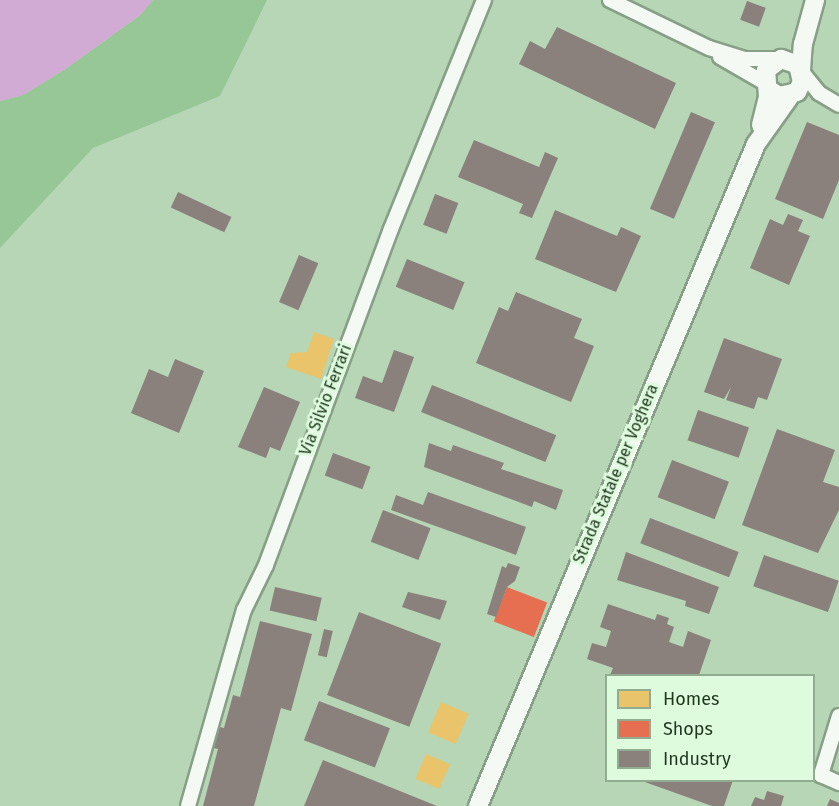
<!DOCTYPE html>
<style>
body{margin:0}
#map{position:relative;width:839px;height:806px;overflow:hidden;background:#b6d6b5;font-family:"Fira Sans",sans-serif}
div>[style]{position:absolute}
.green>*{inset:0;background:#98c797}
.water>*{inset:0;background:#d2abd5}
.homes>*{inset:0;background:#e9c46a;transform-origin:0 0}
.shops>*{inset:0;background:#e76f51;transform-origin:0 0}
.industry>*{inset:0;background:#8a817c;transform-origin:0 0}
.roads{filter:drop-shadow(2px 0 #879f86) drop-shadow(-2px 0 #879f86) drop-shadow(0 2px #879f86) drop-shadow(0 -2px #879f86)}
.street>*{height:14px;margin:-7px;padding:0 7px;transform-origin:7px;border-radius:7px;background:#f4f9f4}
.secondary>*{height:18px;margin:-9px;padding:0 9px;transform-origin:9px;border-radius:9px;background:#f4f9f4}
span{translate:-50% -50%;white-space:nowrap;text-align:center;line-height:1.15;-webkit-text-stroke:6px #defbdd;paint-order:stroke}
.street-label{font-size:16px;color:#1f361f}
.legend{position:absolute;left:605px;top:674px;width:210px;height:108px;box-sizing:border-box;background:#defbdd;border:2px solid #92ac91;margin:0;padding:8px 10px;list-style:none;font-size:18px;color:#1f361f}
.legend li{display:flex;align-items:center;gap:12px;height:30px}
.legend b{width:30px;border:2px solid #92ac91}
</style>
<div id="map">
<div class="green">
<div style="clip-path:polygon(153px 0,267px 0,220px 96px,93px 148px,0 248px,0 101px,23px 95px,64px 70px,139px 16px)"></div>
</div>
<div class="water">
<div style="clip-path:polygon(0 0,153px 0,139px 16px,64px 70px,23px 95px,0 101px)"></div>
</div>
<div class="homes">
<div style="clip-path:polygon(314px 332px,334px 339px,321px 379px,286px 367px,291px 353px,307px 352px)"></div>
<div style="left:441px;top:702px;width:30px;height:33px;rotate:23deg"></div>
<div style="left:426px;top:754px;width:26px;height:27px;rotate:23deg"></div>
</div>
<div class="shops">
<div style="left:507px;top:587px;width:43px;height:37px;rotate:21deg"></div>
</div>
<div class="industry">
<div style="left:747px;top:1px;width:20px;height:20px;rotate:20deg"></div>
<div style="clip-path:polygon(557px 27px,676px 83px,655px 129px,519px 64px,530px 41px,545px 49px)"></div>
<div style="left:691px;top:112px;width:26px;height:105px;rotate:23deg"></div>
<div style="clip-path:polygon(807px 122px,839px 135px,839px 180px,823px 219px,775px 199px)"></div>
<div style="clip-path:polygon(474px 140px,539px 167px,545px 152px,558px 158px,532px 218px,519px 213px,523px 204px,458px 177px)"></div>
<div style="left:178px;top:192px;width:59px;height:17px;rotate:25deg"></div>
<div style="left:435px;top:194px;width:25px;height:33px;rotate:21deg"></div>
<div style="clip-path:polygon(555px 210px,617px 236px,621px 227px,641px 236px,616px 292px,535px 259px)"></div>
<div style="clip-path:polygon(788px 214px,803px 220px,798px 231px,810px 236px,789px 285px,750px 268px,770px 219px,783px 225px)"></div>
<div style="left:299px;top:255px;width:21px;height:51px;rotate:23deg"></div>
<div style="left:407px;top:259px;width:62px;height:30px;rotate:22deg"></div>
<div style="clip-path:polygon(516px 292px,582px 319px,574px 338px,594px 346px,571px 402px,476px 363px,499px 307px,508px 311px)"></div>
<div style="clip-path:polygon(724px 338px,782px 359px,767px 400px,758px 397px,754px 409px,726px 400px,731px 387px,724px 399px,704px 392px)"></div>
<div style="clip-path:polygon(394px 350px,414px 357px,394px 412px,355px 398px,363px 376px,382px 383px)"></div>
<div style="clip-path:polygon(175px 359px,204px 371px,179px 433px,131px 413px,149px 369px,168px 377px)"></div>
<div style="left:432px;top:385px;width:134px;height:29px;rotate:22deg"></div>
<div style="clip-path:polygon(264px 387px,300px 402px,280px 451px,270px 447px,266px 458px,238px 447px)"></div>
<div style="left:698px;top:410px;width:54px;height:32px;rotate:19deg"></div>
<div style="clip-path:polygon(777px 429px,835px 450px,823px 482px,839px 487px,839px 510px,818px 553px,742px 525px)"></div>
<div style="clip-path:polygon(429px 443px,451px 451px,453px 445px,504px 463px,501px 469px,563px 490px,556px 510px,534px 501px,532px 507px,424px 467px)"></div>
<div style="left:333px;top:453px;width:40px;height:24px;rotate:20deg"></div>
<div style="left:672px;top:460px;width:61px;height:40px;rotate:21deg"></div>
<div style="clip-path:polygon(428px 492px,526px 527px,516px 555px,391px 510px,396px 495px,423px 505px)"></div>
<div style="left:383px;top:510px;width:51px;height:34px;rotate:21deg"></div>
<div style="left:650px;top:518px;width:95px;height:27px;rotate:21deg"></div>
<div style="clip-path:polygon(626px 552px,719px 587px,709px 614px,685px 606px,686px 601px,617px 580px)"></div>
<div style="left:764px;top:555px;width:79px;height:33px;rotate:19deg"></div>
<div style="clip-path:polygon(508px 563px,520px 567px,515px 581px,507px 587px,496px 617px,487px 614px,502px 566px,506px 568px)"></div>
<div style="left:275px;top:587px;width:48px;height:24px;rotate:13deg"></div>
<div style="clip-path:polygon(408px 592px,447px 601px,440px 620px,402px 607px)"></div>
<div style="clip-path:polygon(608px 604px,655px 620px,657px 614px,669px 618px,667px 624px,674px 627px,669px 642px,683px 647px,688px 631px,711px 640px,699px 675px,610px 675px,613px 668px,587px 659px,592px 643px,606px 647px,611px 631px,600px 627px)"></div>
<div style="left:359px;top:612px;width:88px;height:89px;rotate:21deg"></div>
<div style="clip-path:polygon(260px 621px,312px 634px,291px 711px,281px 708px,254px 806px,203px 806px,218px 749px,210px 747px,216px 726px,224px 728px,233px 695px,240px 697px)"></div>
<div style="left:324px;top:629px;width:9px;height:27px;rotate:13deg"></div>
<div style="left:319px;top:701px;width:76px;height:42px;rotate:21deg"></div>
<div style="clip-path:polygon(323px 760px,437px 806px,304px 806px)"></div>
<div style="clip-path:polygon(733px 780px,724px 806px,712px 806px,642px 781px)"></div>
<div style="clip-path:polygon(767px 791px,784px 796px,781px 806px,751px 806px,755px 797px,764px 800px)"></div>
<div style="clip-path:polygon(830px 799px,839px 803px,839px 806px,827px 806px)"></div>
</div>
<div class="roads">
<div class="street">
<div style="left:610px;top:0;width:110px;rotate:25.9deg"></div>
<div style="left:709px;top:48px;width:38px;rotate:17deg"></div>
<div style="left:745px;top:59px;width:33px"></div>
<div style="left:720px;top:57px;width:52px;rotate:30deg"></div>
<div style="left:802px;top:72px;width:27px;rotate:51deg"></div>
<div style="left:819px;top:93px;width:23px;rotate:31deg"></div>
<div style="left:839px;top:716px;width:62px;rotate:107deg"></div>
<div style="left:821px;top:775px;width:20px;rotate:24deg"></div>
<div style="left:188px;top:806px;width:204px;rotate:-74.1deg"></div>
<div style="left:244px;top:610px;width:50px;rotate:-63.9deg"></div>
<div style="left:266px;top:565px;width:358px;rotate:-69.6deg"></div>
<div style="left:391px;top:229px;width:247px;rotate:-67.9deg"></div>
</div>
<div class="secondary">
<div style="left:801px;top:70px;width:26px;rotate:-86deg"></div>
<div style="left:803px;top:44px;width:46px;rotate:-74.7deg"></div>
<div style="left:761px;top:125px;width:29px;rotate:-76deg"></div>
<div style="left:768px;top:97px;width:27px;rotate:-94deg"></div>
<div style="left:766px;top:70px;width:19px;rotate:-36deg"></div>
<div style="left:781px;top:59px;width:18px;rotate:19deg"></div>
<div style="left:798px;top:65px;width:17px;rotate:77deg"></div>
<div style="left:802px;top:82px;width:11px;rotate:117deg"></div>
<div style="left:797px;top:92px;width:18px;rotate:167deg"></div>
<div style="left:779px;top:96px;width:13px;rotate:-148deg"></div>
<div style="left:478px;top:806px;width:718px;rotate:-67.22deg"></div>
<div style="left:756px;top:144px;width:59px;rotate:-54.7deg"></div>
</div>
</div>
<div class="street-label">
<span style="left:326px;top:400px;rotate:-69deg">Via Silvio Ferrari</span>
<span style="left:616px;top:474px;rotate:-67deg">Strada Statale per Voghera</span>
</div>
<ul class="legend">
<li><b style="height:16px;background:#e9c46a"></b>Homes</li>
<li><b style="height:16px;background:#e76f51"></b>Shops</li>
<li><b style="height:16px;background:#8a817c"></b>Industry</li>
</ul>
</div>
